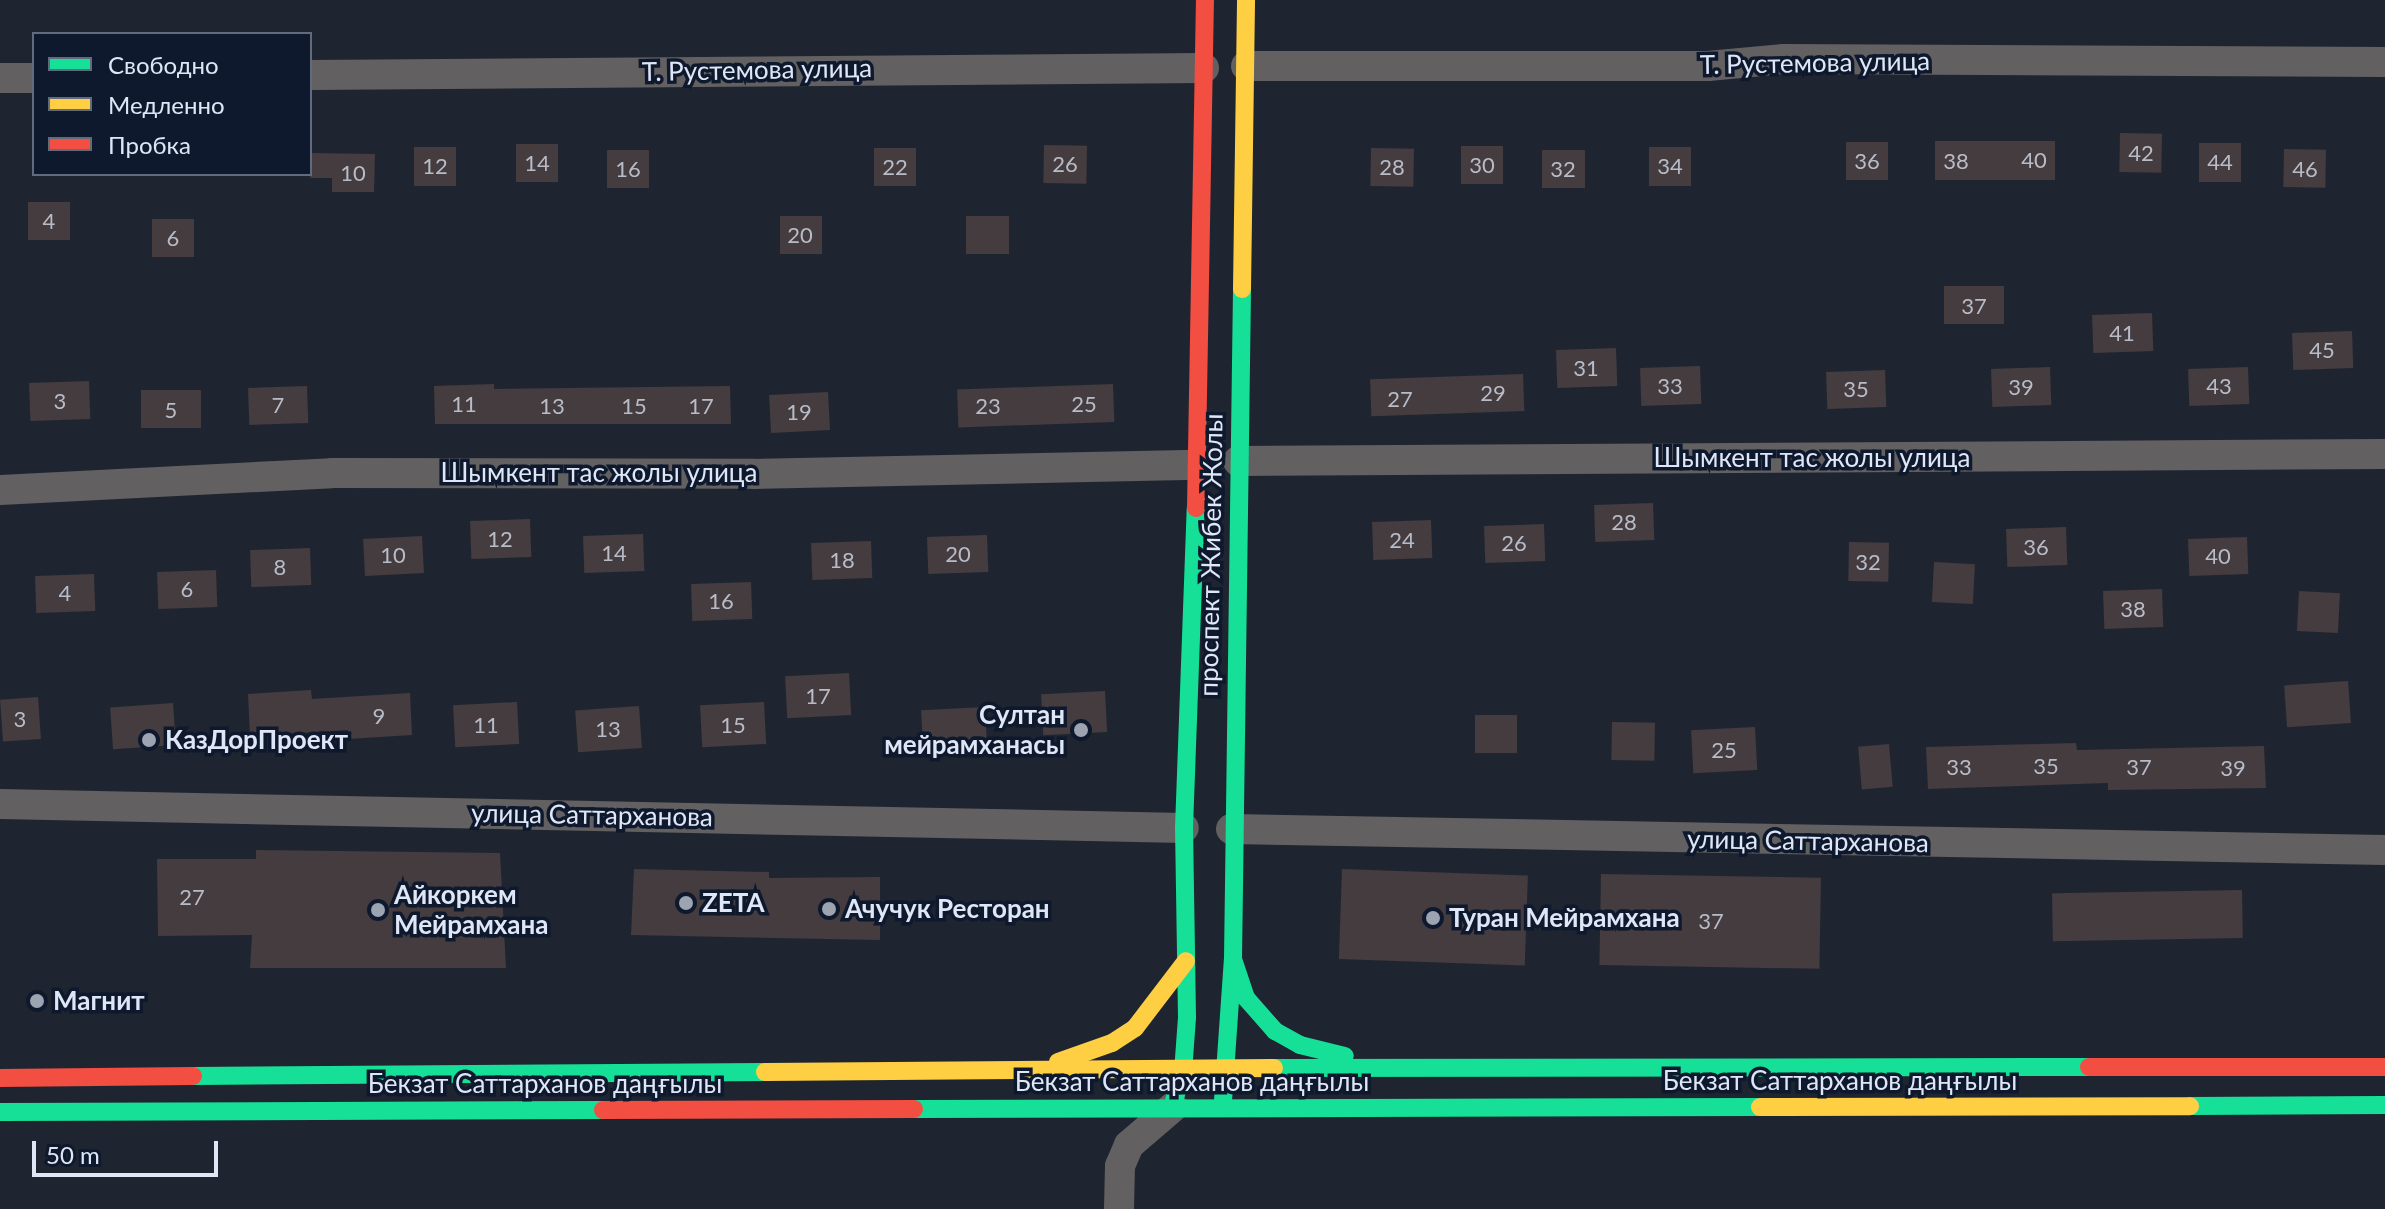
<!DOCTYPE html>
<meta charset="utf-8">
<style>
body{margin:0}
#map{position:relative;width:2385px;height:1209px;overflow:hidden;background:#1f2530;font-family:Lato,sans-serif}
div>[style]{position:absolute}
.building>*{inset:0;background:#443c3f;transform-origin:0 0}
.street>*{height:30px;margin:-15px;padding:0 15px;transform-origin:15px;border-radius:15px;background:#636061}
.fast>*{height:18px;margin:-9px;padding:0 9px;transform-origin:9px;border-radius:9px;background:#16e098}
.slow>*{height:18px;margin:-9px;padding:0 9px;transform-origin:9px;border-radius:9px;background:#ffcf43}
.jam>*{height:18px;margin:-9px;padding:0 9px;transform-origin:9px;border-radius:9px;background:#f24e42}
.dots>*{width:22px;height:22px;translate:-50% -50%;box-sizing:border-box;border:4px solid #0e192e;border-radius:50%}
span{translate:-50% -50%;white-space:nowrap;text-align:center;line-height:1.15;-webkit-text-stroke:7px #0e192e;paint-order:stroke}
.number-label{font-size:22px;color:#b8bcc8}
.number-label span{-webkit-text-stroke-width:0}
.street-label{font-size:26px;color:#dfe7f6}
.poi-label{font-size:26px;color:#dfe7f6;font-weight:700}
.right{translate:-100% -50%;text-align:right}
.left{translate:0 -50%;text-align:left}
.legend{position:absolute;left:32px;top:32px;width:280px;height:144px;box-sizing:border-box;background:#0e192e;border:2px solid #626b7e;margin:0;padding:10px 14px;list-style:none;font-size:24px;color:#dfe7f6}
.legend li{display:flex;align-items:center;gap:16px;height:40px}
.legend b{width:40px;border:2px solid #626b7e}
.scale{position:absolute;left:32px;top:1141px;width:186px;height:36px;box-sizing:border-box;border:4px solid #dfe7f6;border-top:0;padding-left:10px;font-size:24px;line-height:28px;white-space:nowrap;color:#dfe7f6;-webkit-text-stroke:6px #0e192e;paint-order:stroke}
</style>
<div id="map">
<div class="building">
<div style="left:2120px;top:133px;width:42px;height:39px;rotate:1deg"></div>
<div style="left:1935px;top:141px;width:120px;height:39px"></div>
<div style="left:1846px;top:142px;width:42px;height:38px"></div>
<div style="left:2199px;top:143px;width:42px;height:39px"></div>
<div style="left:516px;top:144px;width:42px;height:38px"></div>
<div style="left:1044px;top:145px;width:43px;height:38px;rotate:1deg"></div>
<div style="left:1461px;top:146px;width:42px;height:38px"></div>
<div style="left:414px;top:147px;width:42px;height:39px"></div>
<div style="left:1649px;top:147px;width:42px;height:39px"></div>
<div style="left:874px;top:148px;width:42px;height:38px"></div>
<div style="left:1371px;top:148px;width:43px;height:38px;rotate:1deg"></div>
<div style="left:2284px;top:149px;width:42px;height:38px;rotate:1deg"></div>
<div style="left:607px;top:150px;width:42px;height:38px"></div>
<div style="left:1542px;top:150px;width:43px;height:38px"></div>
<div style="clip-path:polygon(310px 153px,375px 154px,374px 192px,332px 192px,332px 178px,310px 178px)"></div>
<div style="left:28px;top:202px;width:42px;height:38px"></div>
<div style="left:780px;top:216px;width:42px;height:38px"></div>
<div style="left:966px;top:216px;width:43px;height:38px"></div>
<div style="left:152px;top:219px;width:42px;height:38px"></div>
<div style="left:2004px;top:286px;width:38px;height:60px;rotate:90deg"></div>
<div style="left:2152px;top:313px;width:38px;height:60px;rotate:88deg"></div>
<div style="left:2352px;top:331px;width:37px;height:60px;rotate:88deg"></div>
<div style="left:1616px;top:348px;width:38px;height:60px;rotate:88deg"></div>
<div style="left:1700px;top:366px;width:38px;height:60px;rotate:88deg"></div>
<div style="left:2050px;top:367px;width:38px;height:59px;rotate:88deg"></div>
<div style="left:2248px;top:367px;width:37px;height:60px;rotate:88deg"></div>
<div style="left:1885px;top:370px;width:37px;height:59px;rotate:88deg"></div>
<div style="left:1523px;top:374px;width:37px;height:153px;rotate:88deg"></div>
<div style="left:89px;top:381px;width:38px;height:60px;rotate:88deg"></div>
<div style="clip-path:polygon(494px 384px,494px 389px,730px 386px,731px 424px,435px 424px,434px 386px)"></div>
<div style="left:1113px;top:384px;width:38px;height:156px;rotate:88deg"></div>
<div style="left:307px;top:386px;width:37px;height:59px;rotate:88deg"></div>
<div style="left:201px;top:390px;width:38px;height:60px;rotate:90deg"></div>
<div style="left:828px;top:392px;width:38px;height:59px;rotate:87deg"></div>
<div style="left:1653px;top:503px;width:37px;height:59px;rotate:88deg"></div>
<div style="left:530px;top:519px;width:38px;height:60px;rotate:88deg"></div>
<div style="left:1431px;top:520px;width:38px;height:59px;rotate:88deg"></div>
<div style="left:1544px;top:524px;width:37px;height:60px;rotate:88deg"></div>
<div style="left:2066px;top:527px;width:38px;height:60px;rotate:88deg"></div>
<div style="left:643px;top:534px;width:37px;height:60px;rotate:88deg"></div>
<div style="left:987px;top:535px;width:37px;height:60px;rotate:88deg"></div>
<div style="left:422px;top:536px;width:37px;height:59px;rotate:87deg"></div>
<div style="left:2247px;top:537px;width:37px;height:59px;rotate:88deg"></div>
<div style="left:871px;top:541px;width:37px;height:60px;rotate:88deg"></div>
<div style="left:1849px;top:542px;width:40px;height:39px;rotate:1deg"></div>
<div style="left:310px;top:548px;width:37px;height:60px;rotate:88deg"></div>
<div style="left:1934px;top:562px;width:41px;height:40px;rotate:3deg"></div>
<div style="left:216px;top:570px;width:37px;height:59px;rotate:88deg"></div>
<div style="left:94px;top:574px;width:37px;height:59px;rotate:88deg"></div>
<div style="left:751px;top:582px;width:37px;height:60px;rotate:88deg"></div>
<div style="left:2162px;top:589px;width:38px;height:59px;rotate:88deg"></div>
<div style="left:2299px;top:591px;width:41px;height:40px;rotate:3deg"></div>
<div style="left:849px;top:673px;width:42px;height:64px;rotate:87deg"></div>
<div style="left:2348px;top:681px;width:42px;height:64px;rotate:86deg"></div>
<div style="clip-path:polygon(311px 690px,312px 699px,410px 693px,412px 735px,348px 739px,348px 730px,250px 736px,248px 694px)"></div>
<div style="left:1105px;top:691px;width:41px;height:64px;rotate:87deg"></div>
<div style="left:38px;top:697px;width:42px;height:38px;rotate:86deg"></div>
<div style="left:517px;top:702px;width:42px;height:64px;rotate:87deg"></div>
<div style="left:764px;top:702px;width:42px;height:64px;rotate:87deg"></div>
<div style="left:173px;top:703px;width:42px;height:63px;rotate:86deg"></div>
<div style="left:639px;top:706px;width:42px;height:64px;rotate:86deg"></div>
<div style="left:985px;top:707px;width:42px;height:64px;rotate:87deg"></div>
<div style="left:1475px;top:715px;width:42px;height:38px"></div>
<div style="left:1612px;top:722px;width:43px;height:38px;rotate:1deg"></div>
<div style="left:1755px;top:727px;width:43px;height:64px;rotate:87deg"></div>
<div style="clip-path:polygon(2076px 743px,2077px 750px,2264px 746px,2266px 788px,2108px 790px,2108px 783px,1928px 789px,1926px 747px)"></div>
<div style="left:1889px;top:744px;width:43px;height:31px;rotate:85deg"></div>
<div style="clip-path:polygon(256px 850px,500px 853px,506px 968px,250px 968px,252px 935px,158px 936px,157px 859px,256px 859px)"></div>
<div style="clip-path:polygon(634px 869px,769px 872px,769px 878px,880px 877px,880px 940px,631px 935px)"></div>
<div style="left:1342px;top:869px;width:186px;height:90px;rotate:2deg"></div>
<div style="left:1601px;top:874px;width:220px;height:91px;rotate:1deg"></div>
<div style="left:2242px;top:890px;width:48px;height:190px;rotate:89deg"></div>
</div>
<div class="street">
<div style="left:1246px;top:66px;width:462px"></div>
<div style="left:1708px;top:66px;width:76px;rotate:-5.3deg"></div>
<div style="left:1784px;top:59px;width:601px;rotate:0.29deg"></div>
<div style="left:310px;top:75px;width:894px;rotate:-0.45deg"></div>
<div style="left:0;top:78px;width:34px"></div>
<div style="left:1238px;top:461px;width:1147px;rotate:-0.35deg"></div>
<div style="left:0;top:490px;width:332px;rotate:-2.9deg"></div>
<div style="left:332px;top:473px;width:422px;rotate:0.1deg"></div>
<div style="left:754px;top:474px;width:444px;rotate:-1.2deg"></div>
<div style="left:0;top:804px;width:1184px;rotate:1.16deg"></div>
<div style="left:1231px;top:829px;width:1154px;rotate:1.04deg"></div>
<div style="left:1119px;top:1209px;width:43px;rotate:-88.7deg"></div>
<div style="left:1120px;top:1166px;width:23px;rotate:-67deg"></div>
<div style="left:1129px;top:1145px;width:58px;rotate:-40.8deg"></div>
</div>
<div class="fast">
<div style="left:1233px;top:959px;width:41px;rotate:71.6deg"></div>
<div style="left:1246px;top:998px;width:44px;rotate:48.7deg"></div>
<div style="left:1275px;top:1031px;width:29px;rotate:29deg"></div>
<div style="left:1300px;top:1045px;width:46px;rotate:13.7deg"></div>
<div style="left:1274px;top:1068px;width:815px;rotate:-0.07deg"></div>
<div style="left:193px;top:1076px;width:572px;rotate:-0.4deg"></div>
<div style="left:1174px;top:1101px;width:30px;rotate:-73deg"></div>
<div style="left:1183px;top:1072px;width:55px;rotate:-85.8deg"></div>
<div style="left:1187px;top:1017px;width:189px;rotate:-90.9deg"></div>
<div style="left:1184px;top:828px;width:320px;rotate:-87.9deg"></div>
<div style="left:1223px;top:1101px;width:142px;rotate:-86deg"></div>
<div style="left:1233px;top:959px;width:670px;rotate:-89.23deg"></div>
<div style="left:2190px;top:1106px;width:195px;rotate:-0.3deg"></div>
<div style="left:914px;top:1109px;width:846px;rotate:-0.14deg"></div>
<div style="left:0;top:1112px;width:603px;rotate:-0.19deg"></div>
</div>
<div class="slow">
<div style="left:1242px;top:289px;width:289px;rotate:-89.2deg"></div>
<div style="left:1058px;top:1062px;width:57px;rotate:-19.4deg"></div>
<div style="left:1112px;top:1043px;width:27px;rotate:-33deg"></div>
<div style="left:1135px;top:1028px;width:84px;rotate:-52.7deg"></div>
<div style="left:765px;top:1072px;width:509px;rotate:-0.45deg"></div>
<div style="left:1760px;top:1107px;width:430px;rotate:-0.1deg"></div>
</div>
<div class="jam">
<div style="left:1196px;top:508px;width:508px;rotate:-88.99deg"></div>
<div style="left:2089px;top:1067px;width:296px"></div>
<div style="left:0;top:1078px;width:193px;rotate:-0.6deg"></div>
<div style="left:603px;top:1110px;width:311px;rotate:-0.2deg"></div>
</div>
<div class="dots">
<div style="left:1081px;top:730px;background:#9ca3b1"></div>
<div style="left:149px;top:740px;background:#9ca3b1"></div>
<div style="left:686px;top:903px;background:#9ca3b1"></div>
<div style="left:829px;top:909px;background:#9ca3b1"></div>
<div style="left:378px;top:910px;background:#9ca3b1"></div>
<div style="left:1433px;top:918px;background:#9ca3b1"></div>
<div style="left:37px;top:1001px;background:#9ca3b1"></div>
</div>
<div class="number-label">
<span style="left:2141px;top:153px">42</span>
<span style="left:2034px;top:160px">40</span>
<span style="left:1867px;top:161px">36</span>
<span style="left:1956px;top:161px">38</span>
<span style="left:2220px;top:162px">44</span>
<span style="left:537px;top:163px">14</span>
<span style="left:1065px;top:164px">26</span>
<span style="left:1482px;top:165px">30</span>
<span style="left:435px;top:166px">12</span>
<span style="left:1670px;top:166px">34</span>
<span style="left:895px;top:167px">22</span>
<span style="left:1392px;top:167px">28</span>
<span style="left:628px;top:169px">16</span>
<span style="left:1563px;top:169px">32</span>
<span style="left:2305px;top:169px">46</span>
<span style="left:353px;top:173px">10</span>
<span style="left:49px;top:221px">4</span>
<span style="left:800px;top:235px">20</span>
<span style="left:173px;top:238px">6</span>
<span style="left:1974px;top:306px">37</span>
<span style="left:2122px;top:333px">41</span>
<span style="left:2322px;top:350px">45</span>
<span style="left:1586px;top:368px">31</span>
<span style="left:1670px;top:386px">33</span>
<span style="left:2219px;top:386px">43</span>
<span style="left:2021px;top:387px">39</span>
<span style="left:1856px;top:389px">35</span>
<span style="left:1493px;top:393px">29</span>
<span style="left:1400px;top:399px">27</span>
<span style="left:60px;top:401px">3</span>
<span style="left:464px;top:404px">11</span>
<span style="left:1084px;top:404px">25</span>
<span style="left:278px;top:405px">7</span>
<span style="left:552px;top:406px">13</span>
<span style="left:634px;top:406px">15</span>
<span style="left:701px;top:406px">17</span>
<span style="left:988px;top:406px">23</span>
<span style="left:171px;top:410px">5</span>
<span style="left:799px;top:412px">19</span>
<span style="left:1624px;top:522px">28</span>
<span style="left:500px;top:539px">12</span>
<span style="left:1402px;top:540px">24</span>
<span style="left:1514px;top:543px">26</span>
<span style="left:2036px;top:547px">36</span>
<span style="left:614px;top:553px">14</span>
<span style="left:958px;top:554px">20</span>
<span style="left:393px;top:555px">10</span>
<span style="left:2218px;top:556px">40</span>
<span style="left:842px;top:560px">18</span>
<span style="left:1868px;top:562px">32</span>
<span style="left:280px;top:567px">8</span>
<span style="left:187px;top:589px">6</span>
<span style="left:65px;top:593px">4</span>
<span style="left:721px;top:601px">16</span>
<span style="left:2133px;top:609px">38</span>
<span style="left:818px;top:696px">17</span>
<span style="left:379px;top:716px">9</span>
<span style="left:20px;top:719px">3</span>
<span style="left:486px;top:725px">11</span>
<span style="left:733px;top:725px">15</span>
<span style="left:608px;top:729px">13</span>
<span style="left:1724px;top:750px">25</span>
<span style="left:2046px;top:766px">35</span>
<span style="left:1959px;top:767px">33</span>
<span style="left:2139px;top:767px">37</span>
<span style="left:2233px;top:768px">39</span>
<span style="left:192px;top:897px">27</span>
<span style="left:1711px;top:921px">37</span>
</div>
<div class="street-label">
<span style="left:1815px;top:63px;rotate:-1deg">Т. Рустемова улица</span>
<span style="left:757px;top:70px;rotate:-1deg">Т. Рустемова улица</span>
<span style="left:1812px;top:458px">Шымкент тас жолы улица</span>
<span style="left:599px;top:473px">Шымкент тас жолы улица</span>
<span style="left:1211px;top:555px;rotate:-89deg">проспект Жибек Жолы</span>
<span style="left:592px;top:815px;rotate:1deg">улица Саттарханова</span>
<span style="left:1808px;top:841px;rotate:1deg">улица Саттарханова</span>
<span style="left:1840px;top:1081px">Бекзат Саттарханов даңғылы</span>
<span style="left:1192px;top:1082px">Бекзат Саттарханов даңғылы</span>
<span style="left:545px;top:1084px">Бекзат Саттарханов даңғылы</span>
</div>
<div class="poi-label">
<span class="right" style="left:1065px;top:730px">Султан<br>мейрамханасы</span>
<span class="left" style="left:165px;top:740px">КазДорПроект</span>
<span class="left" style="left:394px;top:910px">Айкоркем<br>Мейрамхана</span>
<span class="left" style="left:702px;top:903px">ZETA</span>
<span class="left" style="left:845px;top:909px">Ачучук Ресторан</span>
<span class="left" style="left:1449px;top:918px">Туран Мейрамхана</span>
<span class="left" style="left:53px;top:1001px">Магнит</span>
</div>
<ul class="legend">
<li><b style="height:10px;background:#16e098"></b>Свободно</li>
<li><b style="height:10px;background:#ffcf43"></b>Медленно</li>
<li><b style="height:10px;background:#f24e42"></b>Пробка</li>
</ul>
<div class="scale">50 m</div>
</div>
